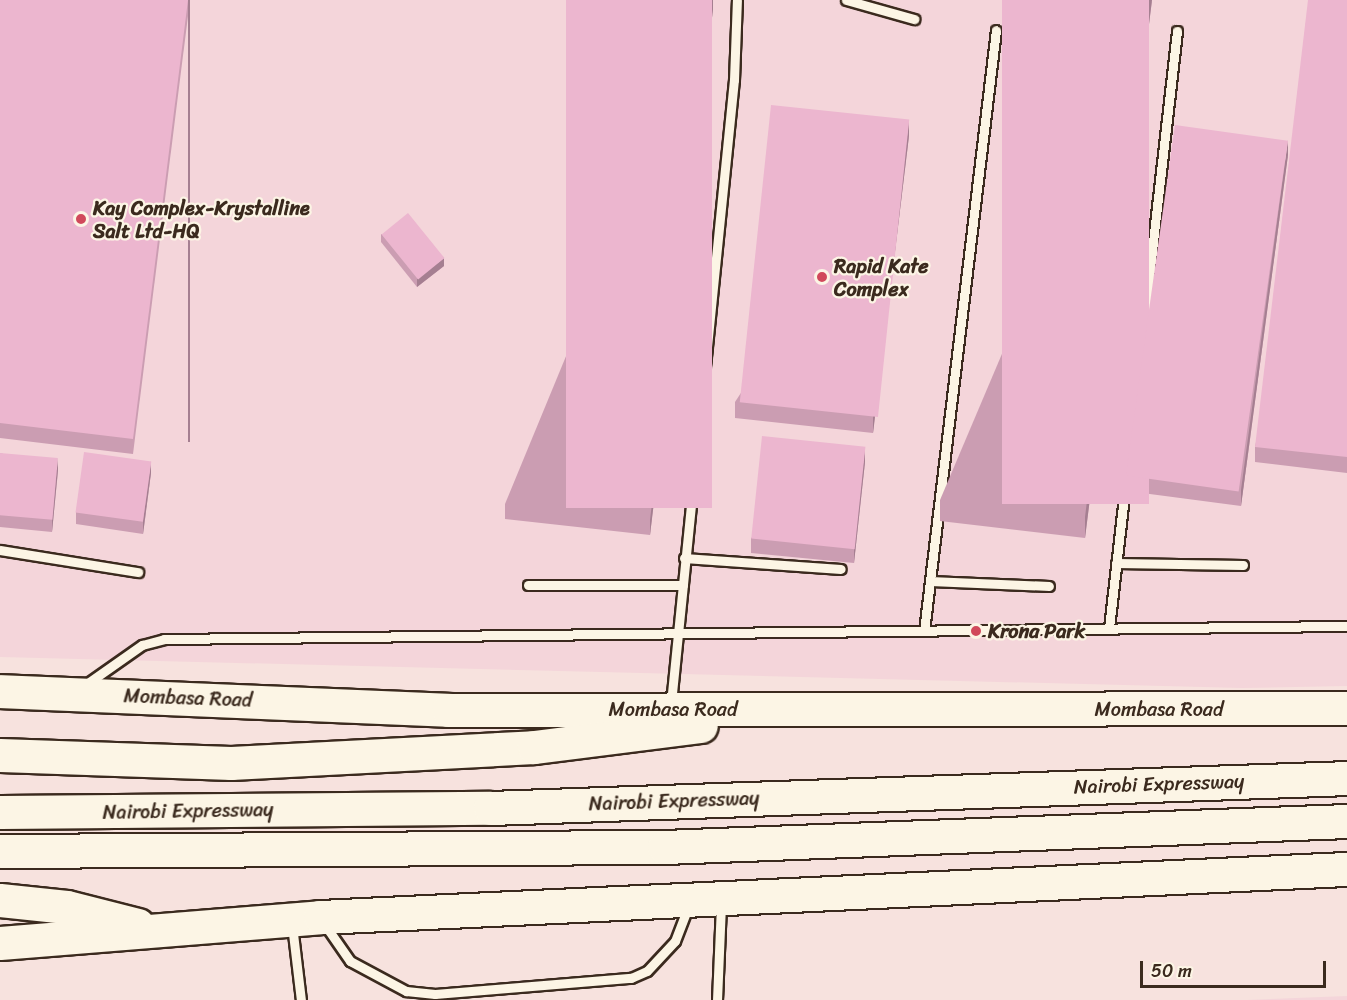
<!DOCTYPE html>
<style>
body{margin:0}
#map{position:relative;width:1347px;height:1000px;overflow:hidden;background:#f7e2de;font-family:Sriracha,sans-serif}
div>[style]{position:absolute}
.built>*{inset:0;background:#f4d5da}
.roads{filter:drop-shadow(2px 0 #3b2a1e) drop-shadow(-2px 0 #3b2a1e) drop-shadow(0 2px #3b2a1e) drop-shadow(0 -2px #3b2a1e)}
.lane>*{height:9px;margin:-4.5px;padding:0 4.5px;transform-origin:4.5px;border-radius:4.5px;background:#fcf5e5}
.highway>*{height:33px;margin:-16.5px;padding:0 16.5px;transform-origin:16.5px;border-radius:16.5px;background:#fcf5e5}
.wall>*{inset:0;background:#cb9db2}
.shaded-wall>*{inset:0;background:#a57f91;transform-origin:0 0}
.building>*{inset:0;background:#ecb6cf;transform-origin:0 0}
.dots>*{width:16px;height:16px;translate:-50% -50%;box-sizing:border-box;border:3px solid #fcf5e5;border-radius:50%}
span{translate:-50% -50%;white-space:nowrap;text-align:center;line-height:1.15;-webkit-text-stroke:4.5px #fcf5e5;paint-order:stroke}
.poi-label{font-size:20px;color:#3b2a1e;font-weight:700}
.left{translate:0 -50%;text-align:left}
.street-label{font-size:20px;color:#3b2a1e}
.scale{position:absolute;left:1140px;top:961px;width:186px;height:27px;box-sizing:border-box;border:3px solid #3b2a1e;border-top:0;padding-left:8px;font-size:18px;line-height:21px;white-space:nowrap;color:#3b2a1e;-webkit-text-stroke:4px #fcf5e5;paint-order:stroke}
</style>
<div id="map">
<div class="built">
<div style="clip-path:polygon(0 0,1347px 0,1347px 686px,1242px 688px,0 657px)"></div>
<div style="clip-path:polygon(1347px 996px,1347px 1000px,1247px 1000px)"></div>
</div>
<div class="roads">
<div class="lane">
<div style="left:846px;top:0;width:71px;rotate:15.6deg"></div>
<div style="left:0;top:550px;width:140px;rotate:9.1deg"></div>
<div style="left:684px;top:558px;width:157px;rotate:4deg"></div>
<div style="left:1116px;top:563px;width:127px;rotate:0.9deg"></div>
<div style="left:930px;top:581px;width:119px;rotate:2.4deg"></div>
<div style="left:528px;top:585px;width:155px"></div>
<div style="left:1109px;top:628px;width:601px;rotate:-83.5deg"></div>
<div style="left:924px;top:631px;width:605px;rotate:-83.17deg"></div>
<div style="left:85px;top:685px;width:70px;rotate:-35.1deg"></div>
<div style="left:142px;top:645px;width:23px;rotate:-15deg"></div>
<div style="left:164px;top:639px;width:1183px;rotate:-0.63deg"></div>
<div style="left:671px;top:703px;width:626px;rotate:-84.23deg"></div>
<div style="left:734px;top:80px;width:80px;rotate:-87.9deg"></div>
<div style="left:292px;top:925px;width:76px;rotate:83.2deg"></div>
<div style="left:325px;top:925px;width:44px;rotate:55.2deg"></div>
<div style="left:350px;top:961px;width:64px;rotate:28.2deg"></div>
<div style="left:406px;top:991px;width:29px;rotate:6deg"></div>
<div style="left:435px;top:994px;width:197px;rotate:-4.7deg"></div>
<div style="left:631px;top:978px;width:17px;rotate:-24deg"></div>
<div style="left:647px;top:971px;width:41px;rotate:-47deg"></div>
<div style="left:675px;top:941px;width:39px;rotate:-69deg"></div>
<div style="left:717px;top:1000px;width:97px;rotate:-87.6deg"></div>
</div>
<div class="highway">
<div style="left:0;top:691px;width:448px;rotate:2.4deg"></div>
<div style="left:448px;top:710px;width:899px;rotate:-0.13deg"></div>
<div style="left:0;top:755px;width:231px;rotate:2deg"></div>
<div style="left:231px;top:763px;width:303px;rotate:-3deg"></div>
<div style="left:534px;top:747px;width:168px;rotate:-7.2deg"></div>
<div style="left:0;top:812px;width:490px;rotate:-0.5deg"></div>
<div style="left:490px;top:808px;width:858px;rotate:-2deg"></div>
<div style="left:0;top:851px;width:664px;rotate:-0.35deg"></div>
<div style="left:664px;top:847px;width:683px;rotate:-2.18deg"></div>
<div style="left:0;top:900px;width:67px;rotate:6deg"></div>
<div style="left:67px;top:907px;width:73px;rotate:14.2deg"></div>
<div style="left:0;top:943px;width:321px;rotate:-4.6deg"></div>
<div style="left:320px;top:917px;width:1028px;rotate:-2.68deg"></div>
</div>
</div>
<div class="wall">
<div style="clip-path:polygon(0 0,190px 0,133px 454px,0 438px)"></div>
<div style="clip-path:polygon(713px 0,713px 9px,650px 535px,505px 519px,505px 504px)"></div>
<div style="clip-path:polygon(1152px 0,1085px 538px,940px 521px,940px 500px)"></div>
<div style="clip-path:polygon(1347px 0,1347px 473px,1255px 462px,1255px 447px)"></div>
<div style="clip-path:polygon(909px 136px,873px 433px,735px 418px,735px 402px)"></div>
<div style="clip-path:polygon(1288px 155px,1241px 506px,1127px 491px,1127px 476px)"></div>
<div style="clip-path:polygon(381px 234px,444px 266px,417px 287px,381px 242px)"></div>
<div style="clip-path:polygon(0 453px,58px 470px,52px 532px,0 527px)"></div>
<div style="clip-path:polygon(865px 462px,854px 563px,751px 553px,751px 538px)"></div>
<div style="clip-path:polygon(151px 473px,143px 534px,76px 524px,76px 512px)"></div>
</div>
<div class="shaded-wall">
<div style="left:188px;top:0;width:2px;height:442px"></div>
<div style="clip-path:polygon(712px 0,713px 0,713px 9px,650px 535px,650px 520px)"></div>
<div style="clip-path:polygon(1149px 0,1152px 0,1085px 538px,1085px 517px)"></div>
<div style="clip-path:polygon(909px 120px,909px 136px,873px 433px,873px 418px)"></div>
<div style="clip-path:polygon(1288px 140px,1288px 155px,1241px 506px,1241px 490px)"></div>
<div style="clip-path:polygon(444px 258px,444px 266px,417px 287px,417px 279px)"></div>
<div style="clip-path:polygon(865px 447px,865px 462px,854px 563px,854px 548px)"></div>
<div style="clip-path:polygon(58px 458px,58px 470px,52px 532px,52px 520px)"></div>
<div style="clip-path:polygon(151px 461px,151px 473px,143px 534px,143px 522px)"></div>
</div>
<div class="building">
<div style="clip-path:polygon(0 0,188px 0,133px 439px,0 423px)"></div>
<div style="left:566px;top:0;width:146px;height:508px"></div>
<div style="left:1002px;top:0;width:147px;height:504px"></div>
<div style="clip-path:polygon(1308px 0,1347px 0,1347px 457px,1255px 447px)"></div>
<div style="left:771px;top:105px;width:139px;height:299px;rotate:6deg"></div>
<div style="left:1175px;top:125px;width:114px;height:354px;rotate:8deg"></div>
<div style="left:408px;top:213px;width:58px;height:34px;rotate:51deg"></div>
<div style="left:762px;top:436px;width:104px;height:103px;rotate:6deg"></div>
<div style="left:84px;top:452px;width:68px;height:61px;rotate:8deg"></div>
<div style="left:0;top:453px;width:58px;height:62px;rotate:5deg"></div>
</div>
<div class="dots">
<div style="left:81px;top:219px;background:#d1495b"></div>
<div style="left:822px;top:277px;background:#d1495b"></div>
<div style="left:976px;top:631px;background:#d1495b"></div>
</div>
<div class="poi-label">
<span class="left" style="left:93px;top:220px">Kay Complex-Krystalline<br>Salt Ltd-HQ</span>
<span class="left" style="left:834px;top:278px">Rapid Kate<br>Complex</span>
<span class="left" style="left:988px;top:631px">Krona Park</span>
</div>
<div class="street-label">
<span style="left:188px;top:698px;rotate:2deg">Mombasa Road</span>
<span style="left:673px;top:709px">Mombasa Road</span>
<span style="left:1159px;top:709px">Mombasa Road</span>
<span style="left:1159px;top:784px;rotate:-2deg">Nairobi Expressway</span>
<span style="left:674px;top:801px;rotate:-2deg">Nairobi Expressway</span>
<span style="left:188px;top:811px;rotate:-1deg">Nairobi Expressway</span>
</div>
<div class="scale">50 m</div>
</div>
